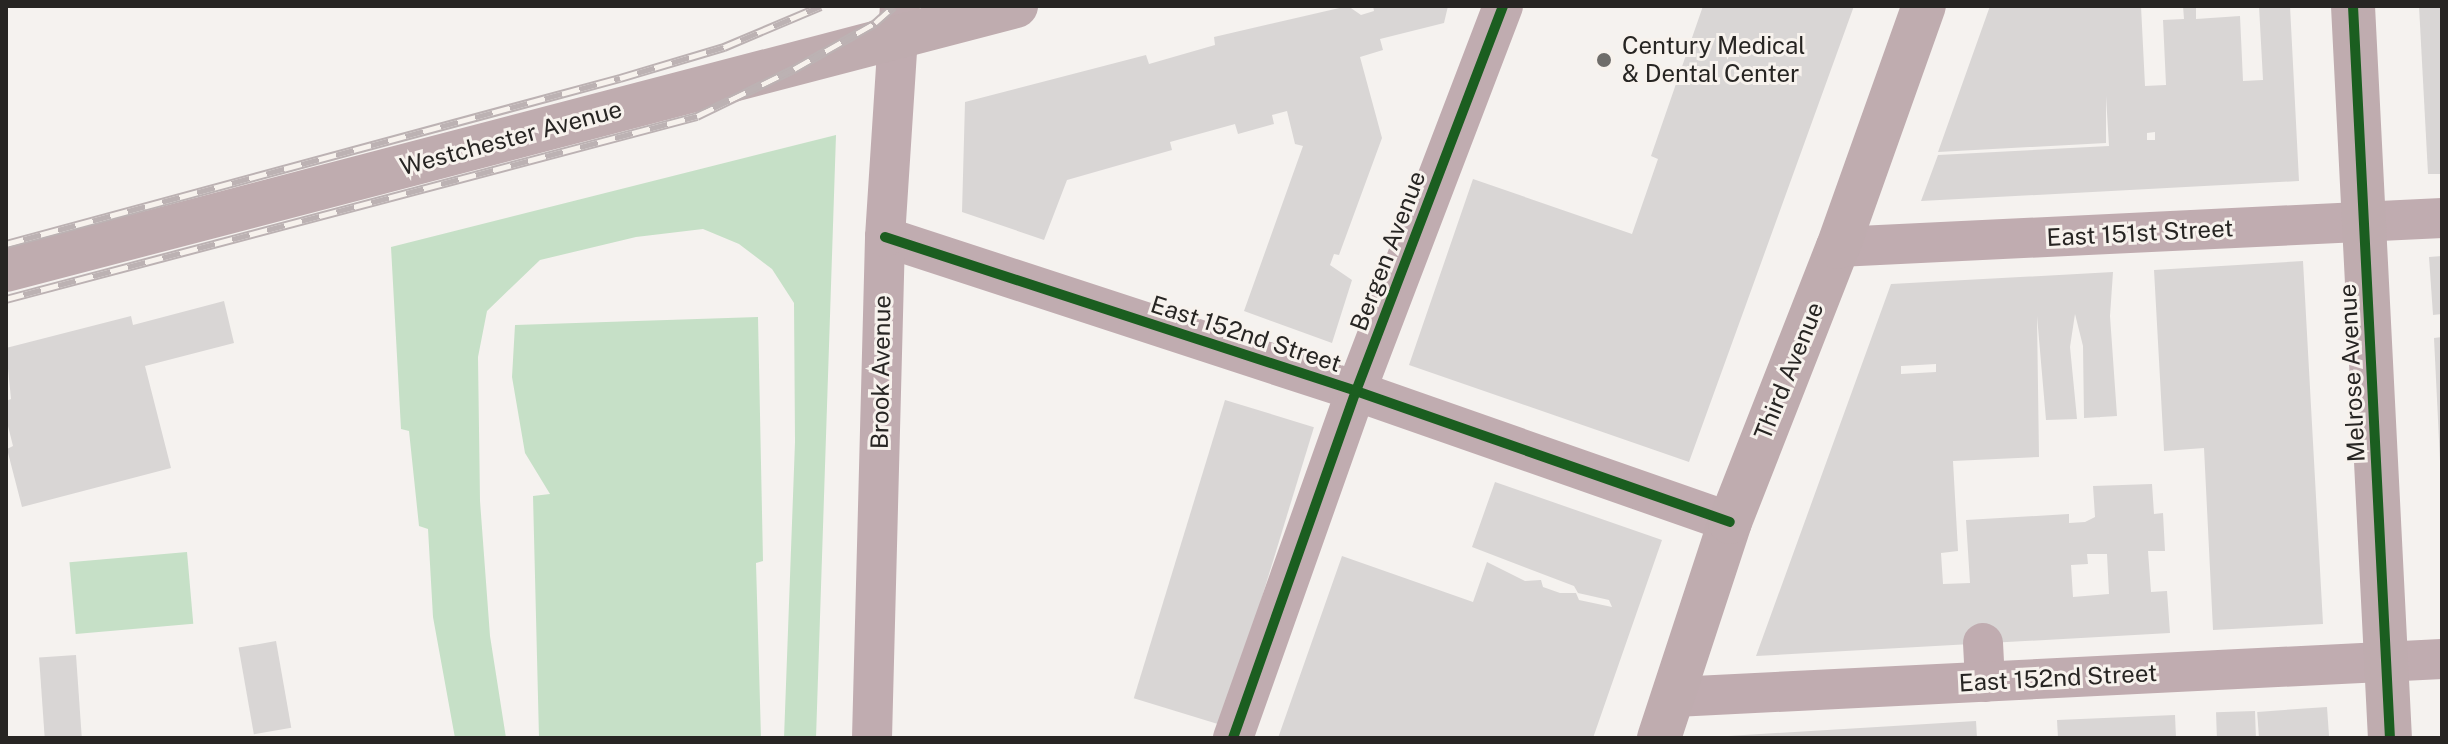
<!DOCTYPE html>
<style>
body{margin:0}
#map{position:relative;width:2448px;height:744px;overflow:hidden;background:#f5f2ef;font-family:"Public Sans",sans-serif}
div>[style]{position:absolute}
.green>*{inset:0;background:#c6e0c7;transform-origin:0 0}
.building>*{inset:0;background:#d9d6d5;transform-origin:0 0}
.minor>*{height:40px;margin:-20px;padding:0 20px;transform-origin:20px;border-radius:20px;background:#c0acb0}
.major>*{height:44px;margin:-22px;padding:0 22px;transform-origin:22px;border-radius:22px;background:#bfacaf}
.rail>*{height:9px;margin-top:-4.5px;transform-origin:0;background:repeating-linear-gradient(90deg,#f7f2ed 0 18px,#bcb2b3 0 36px);box-sizing:border-box;border-block:2px solid #bcb2b3}
.cycleway>*{height:10px;margin:-5px;padding:0 5px;transform-origin:5px;border-radius:5px;background:#1b5e20}
.dots>*{width:22px;height:22px;translate:-50% -50%;box-sizing:border-box;border:4px solid #f7f2ed;border-radius:50%}
span{translate:-50% -50%;white-space:nowrap;text-align:center;line-height:1.15;-webkit-text-stroke:6px #f7f2ed;paint-order:stroke}
.poi-label{font-size:24px;color:#272523}
.left{translate:0 -50%;text-align:left}
.street-label{font-size:24px;color:#272523}
.frame{position:absolute;inset:0;border:8px solid #272523;pointer-events:none}
</style>
<div id="map">
<div class="green">
<div style="clip-path:polygon(836px 135px,816px 738px,784px 738px,795px 442px,794px 303px,772px 269px,739px 244px,703px 229px,636px 237px,540px 260px,487px 311px,478px 357px,480px 501px,490px 636px,506px 738px,455px 738px,433px 617px,428px 529px,419px 526px,409px 431px,401px 429px,391px 247px)"></div>
<div style="clip-path:polygon(758px 317px,763px 561px,756px 563px,761px 738px,539px 738px,533px 496px,550px 494px,525px 453px,512px 377px,515px 325px)"></div>
<div style="left:187px;top:552px;width:72px;height:118px;rotate:85deg"></div>
</div>
<div class="building">
<div style="clip-path:polygon(1348px 6px,1361px 15px,1374px 11px,1373px 6px,1448px 6px,1444px 23px,1380px 39px,1383px 50px,1360px 57px,1382px 138px,1339px 255px,1334px 254px,1330px 265px,1352px 280px,1332px 343px,1244px 311px,1303px 146px,1295px 144px,1287px 111px,1272px 115px,1274px 124px,1238px 134px,1235px 124px,1170px 142px,1172px 150px,1067px 180px,1044px 240px,962px 212px,965px 102px,1146px 55px,1149px 64px,1215px 45px,1214px 37px)"></div>
<div style="clip-path:polygon(1703px 6px,1854px 6px,1689px 462px,1409px 365px,1473px 179px,1632px 234px,1658px 159px,1651px 156px)"></div>
<div style="clip-path:polygon(evenodd,1990px 6px,2141px 6px,2145px 86px,2166px 85px,2163px 20px,2184px 19px,2183px 6px,2196px 6px,2196px 19px,2240px 16px,2243px 81px,2263px 80px,2259px 6px,2290px 6px,2299px 181px,1921px 201px,1938px 155px,2109px 146px,2106px 96px,2106px 143px,1938px 152px,1990px 6px,2155px 132px,2155px 140px,2147px 140px,2147px 133px,2155px 132px)"></div>
<div style="clip-path:polygon(2419px 6px,2442px 6px,2442px 174px,2428px 174px)"></div>
<div style="clip-path:polygon(2442px 256px,2442px 314px,2433px 315px,2429px 257px)"></div>
<div style="clip-path:polygon(2303px 261px,2323px 624px,2213px 630px,2204px 448px,2164px 451px,2154px 270px)"></div>
<div style="clip-path:polygon(evenodd,2113px 272px,2110px 316px,2117px 416px,2084px 418px,2083px 346px,2075px 314px,2070px 347px,2077px 419px,2046px 420px,2037px 316px,2039px 457px,1953px 461px,1958px 551px,1941px 553px,1943px 584px,1970px 583px,1966px 520px,2069px 514px,2069px 523px,2085px 522px,2095px 517px,2093px 486px,2152px 484px,2154px 514px,2163px 513px,2165px 551px,2148px 551px,2151px 592px,2167px 591px,2170px 633px,1756px 656px,1891px 284px,2113px 272px,1936px 364px,1936px 372px,1901px 374px,1901px 366px,1936px 364px,2113px 272px,2087px 554px,2107px 554px,2109px 594px,2073px 597px,2071px 565px,2088px 564px,2087px 554px)"></div>
<div style="clip-path:polygon(224px 301px,234px 343px,145px 366px,171px 468px,22px 507px,7px 449px,13px 446px,6px 418px,6px 401px,11px 399px,6px 348px,131px 316px,133px 325px)"></div>
<div style="clip-path:polygon(2442px 337px,2442px 461px,2440px 461px,2434px 338px)"></div>
<div style="left:1225px;top:400px;width:93px;height:312px;rotate:17deg"></div>
<div style="clip-path:polygon(1495px 482px,1662px 540px,1593px 738px,1278px 738px,1342px 556px,1473px 602px,1487px 562px,1525px 581px,1541px 580px,1543px 587px,1560px 593px,1576px 593px,1579px 600px,1612px 607px,1609px 600px,1578px 593px,1574px 586px,1472px 547px)"></div>
<div style="left:276px;top:641px;width:88px;height:38px;rotate:80deg"></div>
<div style="left:76px;top:655px;width:83px;height:37px;rotate:86deg"></div>
<div style="left:2327px;top:707px;width:31px;height:70px;rotate:86deg"></div>
<div style="left:2255px;top:711px;width:27px;height:39px;rotate:88deg"></div>
<div style="clip-path:polygon(2175px 715px,2176px 738px,2058px 738px,2057px 720px)"></div>
<div style="clip-path:polygon(1976px 721px,1977px 738px,1728px 738px,1728px 736px)"></div>
</div>
<div class="minor">
<div style="left:885px;top:237px;width:496px;rotate:18.1deg"></div>
<div style="left:1356px;top:391px;width:396px;rotate:19.3deg"></div>
<div style="left:1838px;top:247px;width:605px;rotate:-2.75deg"></div>
<div style="left:1983px;top:643px;width:39px;rotate:87deg"></div>
<div style="left:1675px;top:697px;width:768px;rotate:-2.84deg"></div>
<div style="left:872px;top:738px;width:501px;rotate:-88.51deg"></div>
<div style="left:885px;top:237px;width:231px;rotate:-86.3deg"></div>
<div style="left:1233px;top:738px;width:368px;rotate:-70.5deg"></div>
<div style="left:1356px;top:391px;width:412px;rotate:-69.1deg"></div>
</div>
<div class="major">
<div style="left:2353px;top:6px;width:733px;rotate:87.11deg"></div>
<div style="left:6px;top:270px;width:1044px;rotate:-14.65deg"></div>
<div style="left:1659px;top:738px;width:227px;rotate:-71.8deg"></div>
<div style="left:1730px;top:522px;width:295px;rotate:-68.6deg"></div>
<div style="left:1838px;top:247px;width:256px;rotate:-70.4deg"></div>
</div>
<div class="rail">
<div style="left:6px;top:244px;width:636px;rotate:-15.13deg"></div>
<div style="left:620px;top:78px;width:109px;rotate:-16.6deg"></div>
<div style="left:724px;top:47px;width:105px;rotate:-22.9deg"></div>
<div style="left:6px;top:299px;width:715px;rotate:-14.83deg"></div>
<div style="left:697px;top:116px;width:108px;rotate:-25.9deg"></div>
<div style="left:794px;top:69px;width:93px;rotate:-29.6deg"></div>
<div style="left:875px;top:23px;width:25px;rotate:-42deg"></div>
</div>
<div class="cycleway">
<div style="left:2353px;top:6px;width:733px;rotate:87.11deg"></div>
<div style="left:885px;top:237px;width:496px;rotate:18.1deg"></div>
<div style="left:1356px;top:391px;width:396px;rotate:19.3deg"></div>
<div style="left:1233px;top:738px;width:368px;rotate:-70.5deg"></div>
<div style="left:1356px;top:391px;width:412px;rotate:-69.1deg"></div>
</div>
<div class="dots">
<div style="left:1604px;top:60px;background:#6f6d6a"></div>
</div>
<div class="poi-label">
<span class="left" style="left:1622px;top:60px">Century Medical<br>&amp; Dental Center</span>
</div>
<div class="street-label">
<span style="left:511px;top:138px;rotate:-15deg">Westchester Avenue</span>
<span style="left:2140px;top:233px;rotate:-3deg">East 151st Street</span>
<span style="left:1388px;top:251px;rotate:-69deg">Bergen Avenue</span>
<span style="left:1246px;top:334px;rotate:18deg">East 152nd Street</span>
<span style="left:1789px;top:371px;rotate:-68deg">Third Avenue</span>
<span style="left:881px;top:372px;rotate:-89deg">Brook Avenue</span>
<span style="left:2352px;top:373px;rotate:-93deg">Melrose Avenue</span>
<span style="left:2058px;top:678px;rotate:-3deg">East 152nd Street</span>
</div>
<div class="frame"></div>
</div>
